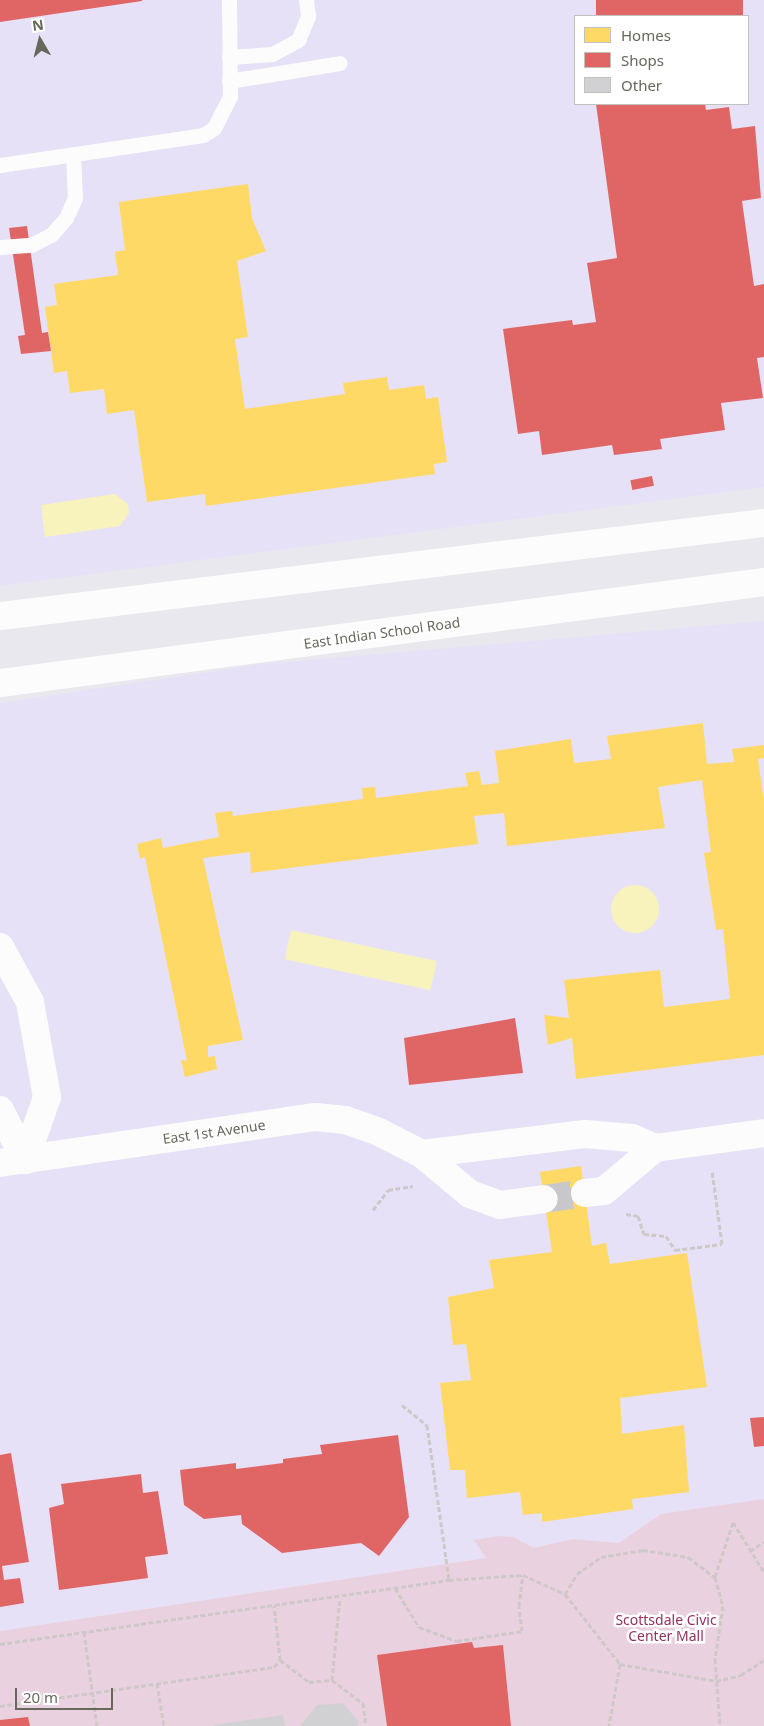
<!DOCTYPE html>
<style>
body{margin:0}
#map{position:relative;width:764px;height:1726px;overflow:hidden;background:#e9e8ee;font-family:"Noto Sans",sans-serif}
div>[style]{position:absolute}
.commercial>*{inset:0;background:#e6e1f7}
.green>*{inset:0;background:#ead1e0}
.water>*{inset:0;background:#f8f3bc;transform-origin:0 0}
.round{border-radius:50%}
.homes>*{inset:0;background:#ffd966}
.shops>*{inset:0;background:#e06666;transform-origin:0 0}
.building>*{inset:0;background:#d1d1d4}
.street-tunnel>*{height:28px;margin-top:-14px;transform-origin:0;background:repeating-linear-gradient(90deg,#c8c8ca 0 28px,transparent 0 42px)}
.path>*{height:3px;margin-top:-1.5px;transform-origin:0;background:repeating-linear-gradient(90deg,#cec8c9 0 5px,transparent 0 7.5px)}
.lane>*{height:15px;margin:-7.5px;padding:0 7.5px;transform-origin:7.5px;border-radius:7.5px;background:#fcfcfc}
.street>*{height:28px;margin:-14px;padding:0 14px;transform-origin:14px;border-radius:14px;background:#fcfcfc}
.secondary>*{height:28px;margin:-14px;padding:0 14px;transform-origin:14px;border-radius:14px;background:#fcfcfc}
span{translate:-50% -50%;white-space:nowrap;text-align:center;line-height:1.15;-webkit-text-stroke:5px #fff;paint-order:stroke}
.street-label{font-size:14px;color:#67675c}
.park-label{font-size:14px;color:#942f5e}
.legend{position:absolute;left:574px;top:15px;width:175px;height:90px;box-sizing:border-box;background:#fff;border:1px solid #c2c2be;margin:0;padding:6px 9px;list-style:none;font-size:15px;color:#67675c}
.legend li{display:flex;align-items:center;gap:10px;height:25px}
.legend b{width:25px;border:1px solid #c2c2be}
.north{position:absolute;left:15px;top:15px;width:50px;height:50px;-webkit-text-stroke:4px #fff;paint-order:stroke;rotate:352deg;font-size:14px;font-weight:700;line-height:20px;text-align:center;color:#67675c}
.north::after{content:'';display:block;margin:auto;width:18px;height:22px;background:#67675c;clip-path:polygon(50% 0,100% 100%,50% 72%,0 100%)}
.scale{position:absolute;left:15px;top:1688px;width:98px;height:22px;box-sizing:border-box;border:2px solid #67675c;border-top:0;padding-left:6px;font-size:15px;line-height:18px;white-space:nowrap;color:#67675c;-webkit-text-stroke:4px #fff;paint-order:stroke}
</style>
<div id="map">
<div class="commercial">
<div style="clip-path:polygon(evenodd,0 0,764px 0,764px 487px,0 586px,0 0,575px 16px,748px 16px,748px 104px,575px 104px,575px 16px)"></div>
<div style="clip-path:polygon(764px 621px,764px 1500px,643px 1528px,619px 1543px,573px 1539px,534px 1548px,513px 1537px,475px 1541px,486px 1558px,0 1631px,0 703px,263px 664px)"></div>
</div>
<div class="green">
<div style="clip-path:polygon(764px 1499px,764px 1726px,0 1726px,0 1631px,486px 1558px,474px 1540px,499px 1536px,513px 1537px,534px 1548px,573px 1539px,619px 1543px,661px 1514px)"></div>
</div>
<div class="water">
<div style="clip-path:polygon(115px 494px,128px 504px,129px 513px,120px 526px,45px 537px,41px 505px)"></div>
<div class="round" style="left:611px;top:885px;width:48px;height:48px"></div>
<div style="left:291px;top:930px;width:149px;height:30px;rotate:12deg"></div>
</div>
<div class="homes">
<div style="clip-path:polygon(248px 184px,252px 218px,266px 251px,237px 261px,248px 337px,235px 339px,245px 409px,345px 394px,343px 383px,387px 377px,389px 390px,424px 385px,426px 399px,438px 397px,447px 462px,434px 464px,435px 474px,206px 506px,205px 494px,147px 502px,134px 410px,107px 414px,104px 389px,70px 393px,67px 371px,54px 373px,45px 307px,57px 305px,54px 284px,118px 275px,115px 252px,125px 250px,119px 202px)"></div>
<div style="clip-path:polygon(703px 723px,707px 764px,734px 762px,732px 749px,764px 745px,764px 758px,758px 759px,764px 801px,764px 1055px,576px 1079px,572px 1038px,548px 1045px,544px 1015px,569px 1018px,564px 980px,660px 970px,664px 1007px,730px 999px,723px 929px,716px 930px,704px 853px,711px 852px,702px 780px,658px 787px,665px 828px,507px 846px,504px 813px,474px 816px,478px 844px,251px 873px,250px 852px,203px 858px,243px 1040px,208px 1046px,208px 1057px,215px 1056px,217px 1069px,185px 1077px,181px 1060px,187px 1061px,145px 857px,140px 859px,137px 844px,161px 838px,163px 848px,219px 837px,215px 813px,232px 811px,233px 816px,363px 799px,362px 788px,375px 787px,376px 798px,468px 786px,465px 773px,479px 771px,482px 785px,499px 783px,495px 751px,571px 739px,574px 763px,611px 759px,607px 736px)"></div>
<div style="clip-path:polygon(581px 1166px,592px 1246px,606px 1243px,610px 1264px,687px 1253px,707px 1387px,620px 1398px,622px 1434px,684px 1425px,689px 1492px,632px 1499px,633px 1509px,542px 1522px,542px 1513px,523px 1515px,520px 1492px,467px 1498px,465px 1470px,450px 1470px,440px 1383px,471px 1380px,466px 1344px,453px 1345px,448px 1297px,494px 1288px,489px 1260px,552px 1252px,540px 1172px)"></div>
</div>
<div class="shops">
<div style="clip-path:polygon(0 0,142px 0,142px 1px,0 22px)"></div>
<div style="left:596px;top:0;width:147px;height:18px"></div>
<div style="clip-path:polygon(596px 104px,705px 104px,706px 110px,729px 107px,732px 129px,755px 126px,761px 198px,742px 201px,754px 286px,764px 284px,764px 357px,757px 358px,763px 398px,721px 403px,725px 430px,660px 439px,662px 449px,614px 455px,612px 445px,542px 455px,539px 431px,518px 434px,503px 329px,572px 320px,573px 325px,596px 322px,587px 263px,617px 258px)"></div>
<div style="clip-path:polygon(27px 226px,42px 333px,48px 332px,51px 351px,21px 354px,18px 336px,25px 335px,9px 228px)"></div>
<div style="left:652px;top:476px;width:10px;height:22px;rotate:79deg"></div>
<div style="clip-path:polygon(515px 1018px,523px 1073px,409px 1085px,404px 1038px)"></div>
<div style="clip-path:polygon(764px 1417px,764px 1446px,754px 1447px,750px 1418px)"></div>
<div style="clip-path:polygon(398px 1435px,409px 1517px,379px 1556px,361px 1543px,282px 1553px,242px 1524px,241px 1515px,204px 1519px,184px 1505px,180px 1470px,236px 1463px,236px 1469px,283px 1463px,283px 1459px,322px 1454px,320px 1445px)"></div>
<div style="clip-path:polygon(11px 1453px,29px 1562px,2px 1566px,4px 1580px,20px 1578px,24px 1603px,0 1607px,0 1455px)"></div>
<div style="clip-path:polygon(141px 1474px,143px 1493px,158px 1491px,168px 1554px,145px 1557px,148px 1578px,59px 1590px,49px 1508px,64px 1504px,61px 1484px)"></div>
<div style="clip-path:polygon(472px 1642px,474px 1648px,503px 1645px,511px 1726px,387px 1726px,377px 1655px)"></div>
<div style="clip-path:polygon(28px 1717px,30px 1726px,0 1726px,0 1720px)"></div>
</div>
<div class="building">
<div style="clip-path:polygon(343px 1703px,359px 1722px,357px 1726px,300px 1726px,317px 1705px)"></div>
<div style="clip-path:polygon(283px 1715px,285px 1726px,213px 1726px,213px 1725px)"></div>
</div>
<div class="street-tunnel">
<div style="left:544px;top:1199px;width:41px;rotate:-8.3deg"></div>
</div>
<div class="path">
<div style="left:373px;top:1210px;width:25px;rotate:-53deg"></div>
<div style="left:388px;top:1190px;width:25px;rotate:-9deg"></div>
<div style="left:626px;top:1214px;width:12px;rotate:9deg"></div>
<div style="left:638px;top:1216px;width:19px;rotate:72deg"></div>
<div style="left:644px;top:1234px;width:22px;rotate:5deg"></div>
<div style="left:666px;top:1236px;width:17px;rotate:57deg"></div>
<div style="left:675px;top:1250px;width:47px;rotate:-7.3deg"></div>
<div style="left:722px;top:1244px;width:75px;rotate:-97.7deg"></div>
<div style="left:402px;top:1405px;width:32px;rotate:39deg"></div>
<div style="left:427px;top:1425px;width:157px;rotate:81.9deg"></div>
<div style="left:449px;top:1580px;width:74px;rotate:-3.9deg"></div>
<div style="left:523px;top:1575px;width:46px;rotate:24.3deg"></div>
<div style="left:565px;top:1594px;width:89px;rotate:51.8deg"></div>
<div style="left:620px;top:1664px;width:63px;rotate:100.1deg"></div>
<div style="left:750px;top:1551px;width:17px;rotate:-33deg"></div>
<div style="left:715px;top:1577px;width:58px;rotate:-71.9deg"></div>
<div style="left:733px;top:1522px;width:59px;rotate:58.2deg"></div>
<div style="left:395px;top:1588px;width:46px;rotate:58.4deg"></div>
<div style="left:419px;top:1627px;width:40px;rotate:20.2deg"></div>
<div style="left:457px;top:1641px;width:66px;rotate:-8.7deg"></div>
<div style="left:522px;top:1631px;width:25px;rotate:-97deg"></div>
<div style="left:519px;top:1606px;width:31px;rotate:-83deg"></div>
<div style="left:565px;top:1594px;width:23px;rotate:-59deg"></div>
<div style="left:577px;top:1574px;width:29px;rotate:-35deg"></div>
<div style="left:601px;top:1557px;width:43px;rotate:-9.5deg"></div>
<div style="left:643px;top:1550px;width:46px;rotate:8.8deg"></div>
<div style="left:688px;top:1557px;width:34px;rotate:37deg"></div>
<div style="left:715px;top:1577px;width:30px;rotate:75deg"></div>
<div style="left:723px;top:1606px;width:54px;rotate:98.6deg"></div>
<div style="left:715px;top:1659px;width:67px;rotate:85.7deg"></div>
<div style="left:84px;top:1632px;width:95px;rotate:82.1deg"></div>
<div style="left:0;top:1644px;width:454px;rotate:-8.1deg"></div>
<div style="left:280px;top:1660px;width:36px;rotate:37deg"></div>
<div style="left:309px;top:1682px;width:23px;rotate:-5deg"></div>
<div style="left:332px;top:1680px;width:83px;rotate:-84.5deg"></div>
<div style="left:620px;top:1664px;width:97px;rotate:10deg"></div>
<div style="left:716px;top:1681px;width:26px;rotate:-13deg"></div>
<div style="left:741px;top:1675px;width:27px;rotate:-33deg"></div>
<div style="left:332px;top:1680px;width:39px;rotate:37deg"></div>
<div style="left:363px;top:1703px;width:23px;rotate:83deg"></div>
<div style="left:157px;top:1683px;width:44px;rotate:80.8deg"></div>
<div style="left:0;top:1706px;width:277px;rotate:-8.1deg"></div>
<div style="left:274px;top:1667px;width:9px;rotate:-49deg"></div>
<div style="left:280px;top:1660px;width:55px;rotate:-96.2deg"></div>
</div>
<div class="lane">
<div style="left:229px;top:57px;width:43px;rotate:-4deg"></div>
<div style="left:272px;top:54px;width:30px;rotate:-28deg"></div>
<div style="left:298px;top:40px;width:26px;rotate:-67deg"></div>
<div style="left:308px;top:16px;width:16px;rotate:-97deg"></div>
<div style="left:229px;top:81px;width:112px;rotate:-9.2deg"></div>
<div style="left:0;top:165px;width:205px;rotate:-8.4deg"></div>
<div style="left:203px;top:135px;width:13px;rotate:-32deg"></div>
<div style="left:214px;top:128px;width:36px;rotate:-63deg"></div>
<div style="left:230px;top:96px;width:96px;rotate:-90.6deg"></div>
<div style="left:0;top:247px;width:31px;rotate:-4deg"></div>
<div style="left:31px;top:245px;width:22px;rotate:-27deg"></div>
<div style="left:51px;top:235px;width:23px;rotate:-49deg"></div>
<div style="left:66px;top:218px;width:22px;rotate:-66deg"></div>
<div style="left:75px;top:198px;width:44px;rotate:-92.6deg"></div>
</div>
<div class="street">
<div style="left:0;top:947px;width:63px;rotate:61.4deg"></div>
<div style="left:30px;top:1002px;width:97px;rotate:79.9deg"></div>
<div style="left:47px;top:1097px;width:67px;rotate:109.2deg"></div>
<div style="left:0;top:1110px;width:56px;rotate:63.4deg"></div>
<div style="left:422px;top:1154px;width:164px;rotate:-7deg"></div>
<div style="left:585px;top:1134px;width:47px;rotate:4.9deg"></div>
<div style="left:632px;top:1138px;width:25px;rotate:23deg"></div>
<div style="left:655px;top:1148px;width:110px;rotate:-7.8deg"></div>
<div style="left:0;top:1163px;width:319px;rotate:-8.3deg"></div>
<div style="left:316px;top:1117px;width:29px;rotate:6deg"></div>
<div style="left:345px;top:1120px;width:36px;rotate:19deg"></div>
<div style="left:379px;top:1132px;width:48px;rotate:27.1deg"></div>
<div style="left:422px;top:1154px;width:62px;rotate:39.8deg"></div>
<div style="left:470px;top:1194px;width:32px;rotate:20deg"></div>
<div style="left:500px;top:1205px;width:44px;rotate:-7.8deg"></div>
<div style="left:585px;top:1193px;width:19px;rotate:-6deg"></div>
<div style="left:604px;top:1191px;width:67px;rotate:-40.1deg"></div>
</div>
<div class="secondary">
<div style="left:0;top:616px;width:770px;rotate:-6.94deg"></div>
<div style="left:0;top:683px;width:771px;rotate:-7.53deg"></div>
</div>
<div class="street-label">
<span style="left:382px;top:633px;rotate:-8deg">East Indian School Road</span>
<span style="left:214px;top:1132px;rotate:-8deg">East 1st Avenue</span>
</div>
<div class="park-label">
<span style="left:666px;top:1628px">Scottsdale Civic<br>Center Mall</span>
</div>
<ul class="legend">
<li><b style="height:14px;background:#ffd966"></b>Homes</li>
<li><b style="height:14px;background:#e06666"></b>Shops</li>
<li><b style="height:14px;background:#d1d1d4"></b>Other</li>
</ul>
<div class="north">N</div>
<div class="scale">20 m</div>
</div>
